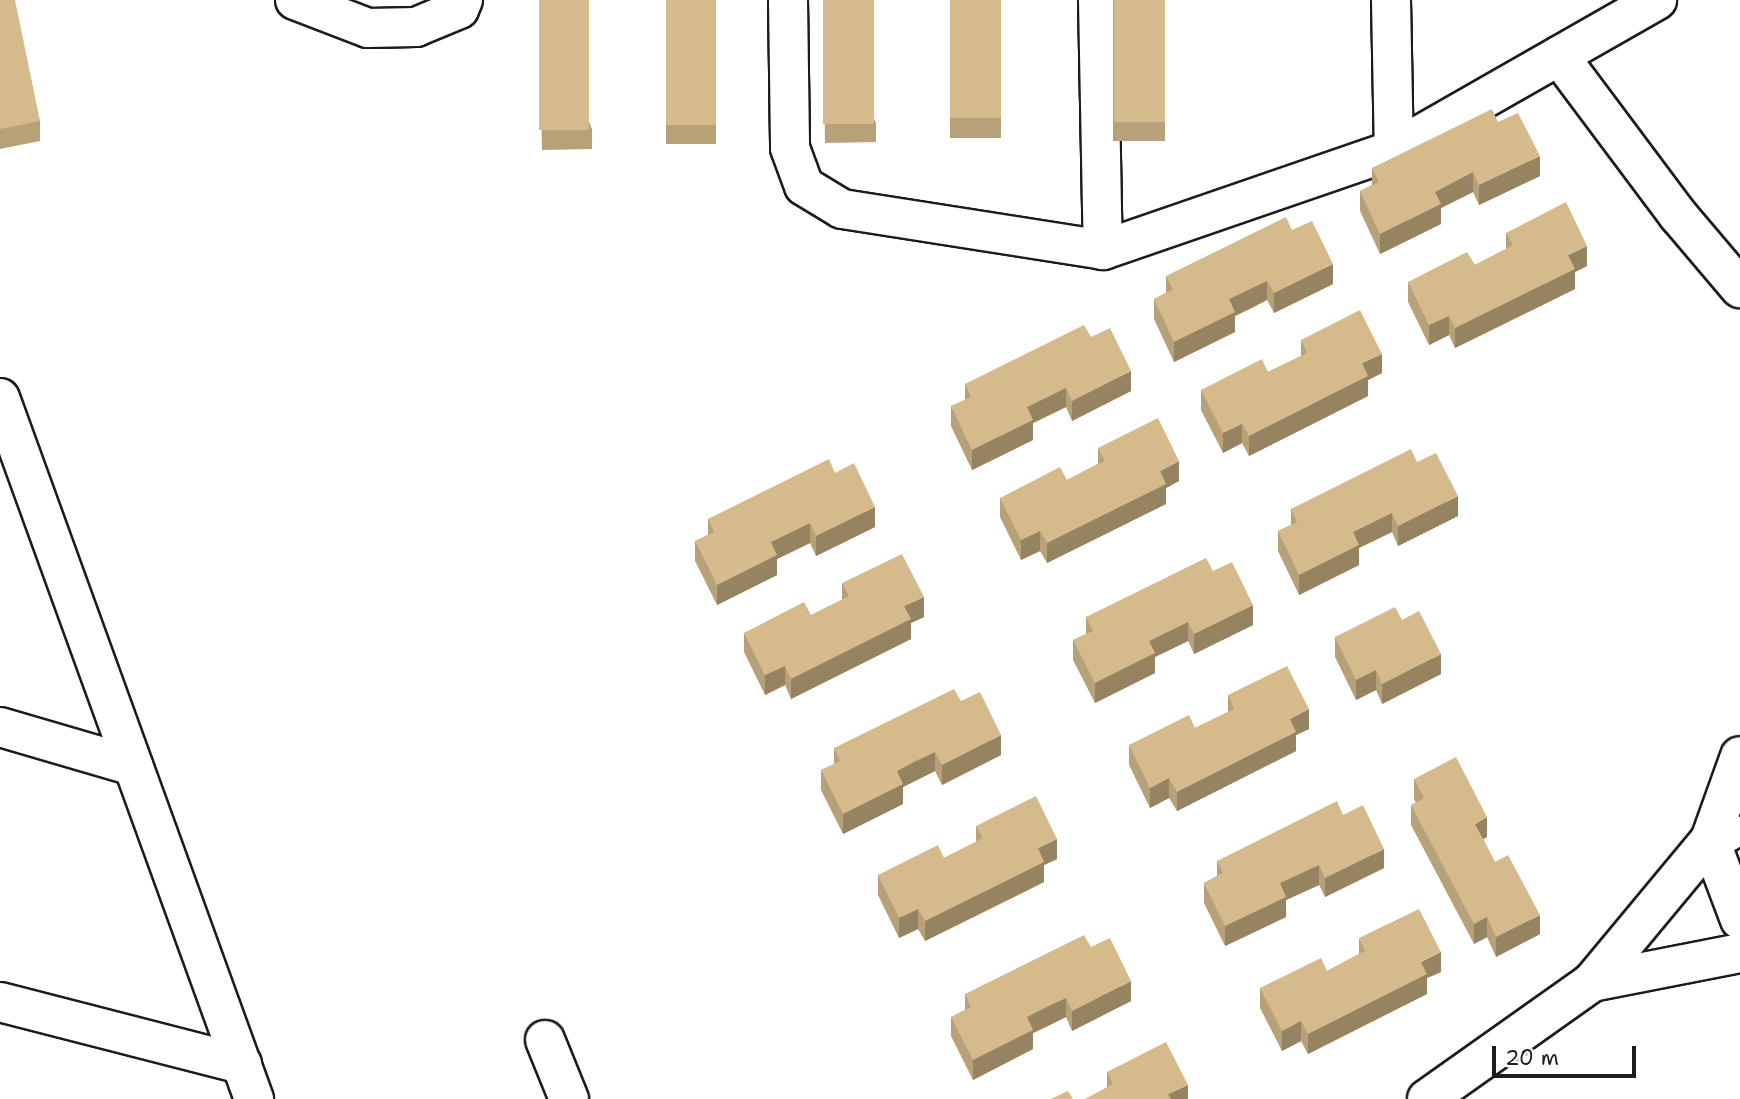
<!DOCTYPE html>
<style>
body{margin:0}
#map{position:relative;width:1740px;height:1099px;overflow:hidden;background:#fff;font-family:"Shantell Sans",sans-serif}
div>[style]{position:absolute}
.roads{filter:drop-shadow(2px 0 #1c1c1c) drop-shadow(-2px 0 #1c1c1c) drop-shadow(0 2px #1c1c1c) drop-shadow(0 -2px #1c1c1c)}
.street>*{height:38px;margin:-19px;padding:0 19px;transform-origin:19px;border-radius:19px;background:#fff}
.wall>*{inset:0;background:#b7a178;transform-origin:0 0}
.shaded-wall>*{inset:0;background:#958361}
.building>*{inset:0;background:#d5bb8b;transform-origin:0 0}
span{translate:-50% -50%;white-space:nowrap;text-align:center;line-height:1.15;-webkit-text-stroke:5px #fff;paint-order:stroke}
.scale{position:absolute;left:1492px;top:1046px;width:144px;height:32px;box-sizing:border-box;border:4px solid #1c1c1c;border-top:0;padding-left:9px;font-size:21px;line-height:24px;white-space:nowrap;color:#1c1c1c;-webkit-text-stroke:5px #fff;paint-order:stroke}
</style>
<div id="map">
<div class="roads">
<div class="street">
<div style="left:295px;top:0;width:78px;rotate:21deg"></div>
<div style="left:368px;top:28px;width:48px;rotate:-1.2deg"></div>
<div style="left:416px;top:27px;width:47px;rotate:-22.7deg"></div>
<div style="left:459px;top:9px;width:10px;rotate:-66deg"></div>
<div style="left:788px;top:0;width:148px;rotate:89.2deg"></div>
<div style="left:790px;top:148px;width:40px;rotate:69.8deg"></div>
<div style="left:804px;top:186px;width:44px;rotate:31.2deg"></div>
<div style="left:842px;top:209px;width:264px;rotate:8.9deg"></div>
<div style="left:1103px;top:250px;width:308px;rotate:-19deg"></div>
<div style="left:1394px;top:150px;width:303px;rotate:-29.7deg"></div>
<div style="left:1098px;top:0;width:250px;rotate:88.9deg"></div>
<div style="left:1391px;top:0;width:150px;rotate:88.9deg"></div>
<div style="left:1559px;top:56px;width:199px;rotate:53.2deg"></div>
<div style="left:1678px;top:215px;width:96px;rotate:49.7deg"></div>
<div style="left:0;top:398px;width:746px;rotate:70.08deg"></div>
<div style="left:0;top:727px;width:139px;rotate:16.3deg"></div>
<div style="left:1728px;top:832px;width:20px;rotate:156deg"></div>
<div style="left:1710px;top:840px;width:85px;rotate:69.4deg"></div>
<div style="left:1592px;top:982px;width:151px;rotate:-11.1deg"></div>
<div style="left:0;top:1002px;width:250px;rotate:14.4deg"></div>
<div style="left:545px;top:1040px;width:64px;rotate:67.9deg"></div>
<div style="left:1427px;top:1099px;width:202px;rotate:-35.3deg"></div>
<div style="left:1592px;top:982px;width:185px;rotate:-50.3deg"></div>
<div style="left:1710px;top:840px;width:89px;rotate:-70.3deg"></div>
</div>
</div>
<div class="wall">
<div style="clip-path:polygon(0 0,40px 121px,40px 141px,0 149px)"></div>
<div style="clip-path:polygon(539px 0,592px 129px,592px 149px,542px 150px)"></div>
<div style="left:666px;top:0;width:50px;height:144px"></div>
<div style="clip-path:polygon(823px 0,876px 123px,876px 142px,825px 143px)"></div>
<div style="left:950px;top:0;width:51px;height:138px"></div>
<div style="left:1113px;top:0;width:52px;height:141px"></div>
<div style="clip-path:polygon(1498px 122px,1540px 176px,1479px 205px,1473px 192px,1441px 208px,1441px 224px,1380px 254px,1360px 211px,1360px 191px,1372px 185px,1372px 168px)"></div>
<div style="clip-path:polygon(1292px 230px,1333px 284px,1274px 313px,1267px 300px,1248px 310px,1235px 316px,1235px 332px,1174px 362px,1154px 319px,1154px 299px,1166px 293px,1166px 276px)"></div>
<div style="clip-path:polygon(1506px 233px,1587px 266px,1575px 272px,1575px 289px,1455px 348px,1449px 335px,1429px 345px,1408px 302px,1408px 282px,1475px 265px,1506px 249px)"></div>
<div style="clip-path:polygon(1091px 337px,1131px 391px,1072px 421px,1066px 407px,1033px 423px,1033px 440px,972px 470px,951px 426px,951px 406px,965px 400px,965px 384px)"></div>
<div style="clip-path:polygon(1301px 340px,1382px 373px,1368px 380px,1368px 396px,1249px 456px,1242px 443px,1223px 453px,1201px 410px,1201px 390px,1268px 372px,1301px 356px)"></div>
<div style="clip-path:polygon(1098px 448px,1179px 481px,1166px 488px,1166px 504px,1047px 563px,1040px 551px,1021px 560px,1000px 517px,1000px 498px,1067px 480px,1098px 464px)"></div>
<div style="clip-path:polygon(1417px 462px,1458px 516px,1398px 546px,1392px 532px,1359px 548px,1359px 565px,1299px 595px,1278px 551px,1278px 531px,1291px 525px,1291px 509px)"></div>
<div style="clip-path:polygon(835px 473px,875px 527px,816px 556px,810px 543px,777px 559px,777px 575px,717px 605px,695px 561px,695px 541px,708px 535px,708px 519px)"></div>
<div style="clip-path:polygon(1213px 571px,1253px 625px,1194px 654px,1188px 641px,1155px 657px,1155px 673px,1095px 703px,1073px 660px,1073px 640px,1086px 634px,1086px 617px)"></div>
<div style="clip-path:polygon(842px 583px,924px 617px,911px 623px,911px 639px,791px 699px,785px 685px,765px 695px,744px 652px,744px 633px,811px 615px,842px 600px)"></div>
<div style="clip-path:polygon(1402px 620px,1441px 674px,1382px 704px,1376px 690px,1356px 700px,1335px 657px,1335px 637px)"></div>
<div style="clip-path:polygon(1228px 695px,1309px 729px,1296px 735px,1296px 751px,1177px 811px,1169px 798px,1150px 808px,1129px 765px,1129px 745px,1195px 728px,1228px 712px)"></div>
<div style="clip-path:polygon(961px 701px,1001px 755px,942px 785px,935px 771px,903px 787px,903px 804px,843px 834px,821px 790px,821px 770px,834px 764px,834px 748px)"></div>
<div style="clip-path:polygon(1414px 779px,1487px 837px,1483px 839px,1495px 862px,1540px 934px,1496px 957px,1487px 937px,1474px 944px,1411px 825px,1411px 805px,1416px 803px,1414px 799px)"></div>
<div style="clip-path:polygon(1343px 815px,1384px 868px,1325px 897px,1319px 885px,1286px 900px,1286px 917px,1225px 946px,1204px 903px,1204px 883px,1217px 876px,1217px 861px)"></div>
<div style="clip-path:polygon(976px 826px,1057px 859px,1044px 865px,1044px 882px,925px 941px,918px 929px,899px 938px,878px 895px,878px 875px,944px 858px,976px 842px)"></div>
<div style="clip-path:polygon(1359px 938px,1441px 972px,1427px 978px,1427px 994px,1367px 1024px,1308px 1054px,1301px 1041px,1282px 1051px,1260px 1008px,1260px 988px,1327px 971px,1359px 954px)"></div>
<div style="clip-path:polygon(1091px 947px,1131px 1001px,1072px 1031px,1066px 1017px,1046px 1027px,1033px 1033px,1033px 1049px,973px 1080px,951px 1036px,951px 1017px,965px 1010px,965px 994px)"></div>
<div style="clip-path:polygon(1107px 1072px,1188px 1099px,1107px 1088px)"></div>
</div>
<div class="shaded-wall">
<div style="clip-path:polygon(1540px 156px,1540px 176px,1479px 205px,1479px 185px)"></div>
<div style="clip-path:polygon(1473px 172px,1473px 192px,1441px 208px,1441px 224px,1380px 254px,1380px 234px,1435px 192px)"></div>
<div style="clip-path:polygon(1587px 246px,1587px 266px,1575px 272px,1575px 289px,1455px 348px,1455px 328px,1568px 255px)"></div>
<div style="clip-path:polygon(1333px 264px,1333px 284px,1274px 313px,1274px 293px)"></div>
<div style="clip-path:polygon(1267px 281px,1267px 300px,1235px 316px,1235px 332px,1174px 362px,1174px 342px,1229px 299px)"></div>
<div style="clip-path:polygon(1449px 316px,1449px 335px,1429px 345px,1429px 325px)"></div>
<div style="clip-path:polygon(1382px 354px,1382px 373px,1368px 380px,1368px 396px,1249px 456px,1249px 436px,1362px 363px)"></div>
<div style="clip-path:polygon(1131px 371px,1131px 391px,1072px 421px,1072px 401px)"></div>
<div style="clip-path:polygon(1066px 388px,1066px 407px,1033px 423px,1033px 440px,972px 470px,972px 450px,1027px 407px)"></div>
<div style="clip-path:polygon(1242px 424px,1242px 443px,1223px 453px,1223px 433px)"></div>
<div style="clip-path:polygon(1179px 461px,1179px 481px,1166px 488px,1166px 504px,1047px 563px,1047px 543px,1160px 471px)"></div>
<div style="clip-path:polygon(1458px 496px,1458px 516px,1398px 546px,1398px 526px)"></div>
<div style="clip-path:polygon(875px 507px,875px 527px,816px 556px,816px 536px)"></div>
<div style="clip-path:polygon(1392px 513px,1392px 532px,1359px 548px,1359px 565px,1299px 595px,1299px 575px,1353px 532px)"></div>
<div style="clip-path:polygon(810px 523px,810px 543px,777px 559px,777px 575px,717px 605px,717px 585px,771px 542px)"></div>
<div style="clip-path:polygon(1040px 531px,1040px 551px,1021px 560px,1021px 540px)"></div>
<div style="clip-path:polygon(924px 597px,924px 617px,911px 623px,911px 639px,791px 699px,791px 679px,904px 606px)"></div>
<div style="clip-path:polygon(1253px 605px,1253px 625px,1194px 654px,1194px 634px)"></div>
<div style="clip-path:polygon(1188px 622px,1188px 641px,1155px 657px,1155px 673px,1095px 703px,1095px 683px,1149px 641px)"></div>
<div style="clip-path:polygon(1441px 654px,1441px 674px,1382px 704px,1382px 684px)"></div>
<div style="clip-path:polygon(785px 666px,785px 685px,765px 695px,765px 675px)"></div>
<div style="clip-path:polygon(1376px 670px,1376px 690px,1356px 700px,1356px 680px)"></div>
<div style="clip-path:polygon(1309px 709px,1309px 729px,1296px 735px,1296px 751px,1177px 811px,1177px 792px,1290px 719px)"></div>
<div style="clip-path:polygon(1001px 735px,1001px 755px,942px 785px,942px 765px)"></div>
<div style="clip-path:polygon(935px 752px,935px 771px,903px 787px,903px 804px,843px 834px,843px 814px,897px 771px)"></div>
<div style="clip-path:polygon(1169px 778px,1169px 798px,1150px 808px,1150px 788px)"></div>
<div style="clip-path:polygon(1487px 817px,1487px 837px,1475px 844px,1475px 824px)"></div>
<div style="clip-path:polygon(1057px 839px,1057px 859px,1044px 865px,1044px 882px,925px 941px,925px 921px,1038px 848px)"></div>
<div style="clip-path:polygon(1384px 849px,1384px 868px,1325px 897px,1325px 878px)"></div>
<div style="clip-path:polygon(1319px 865px,1319px 885px,1286px 900px,1286px 917px,1225px 946px,1225px 926px,1280px 883px)"></div>
<div style="clip-path:polygon(918px 909px,918px 929px,899px 938px,899px 918px)"></div>
<div style="clip-path:polygon(1540px 915px,1540px 934px,1496px 957px,1496px 937px)"></div>
<div style="clip-path:polygon(1487px 917px,1487px 937px,1474px 944px,1474px 924px)"></div>
<div style="clip-path:polygon(1441px 952px,1441px 972px,1427px 978px,1427px 994px,1308px 1054px,1308px 1034px,1421px 962px)"></div>
<div style="clip-path:polygon(1131px 981px,1131px 1001px,1072px 1031px,1072px 1011px)"></div>
<div style="clip-path:polygon(1066px 998px,1066px 1017px,1033px 1033px,1033px 1049px,973px 1080px,973px 1060px,1027px 1017px)"></div>
<div style="clip-path:polygon(1301px 1021px,1301px 1041px,1282px 1051px,1282px 1031px)"></div>
<div style="clip-path:polygon(1188px 1085px,1188px 1099px,1168px 1099px,1168px 1094px)"></div>
</div>
<div class="building">
<div style="clip-path:polygon(0 0,15px 0,40px 121px,0 129px)"></div>
<div style="left:539px;top:0;width:50px;height:130px"></div>
<div style="left:666px;top:0;width:50px;height:125px"></div>
<div style="left:823px;top:0;width:51px;height:124px"></div>
<div style="left:950px;top:0;width:51px;height:118px"></div>
<div style="left:1114px;top:0;width:51px;height:122px"></div>
<div style="clip-path:polygon(1492px 109px,1498px 122px,1518px 113px,1540px 156px,1479px 185px,1473px 172px,1435px 192px,1441px 204px,1380px 234px,1360px 191px,1379px 182px,1372px 168px)"></div>
<div style="clip-path:polygon(1566px 202px,1587px 246px,1568px 255px,1575px 269px,1455px 328px,1449px 316px,1429px 325px,1408px 282px,1467px 252px,1475px 265px,1513px 245px,1506px 233px)"></div>
<div style="clip-path:polygon(1286px 217px,1292px 230px,1312px 221px,1333px 264px,1274px 293px,1267px 281px,1229px 299px,1235px 312px,1174px 342px,1154px 299px,1173px 290px,1166px 276px)"></div>
<div style="clip-path:polygon(1360px 310px,1382px 354px,1362px 363px,1368px 376px,1249px 436px,1242px 424px,1223px 433px,1201px 390px,1262px 359px,1268px 372px,1307px 353px,1301px 340px)"></div>
<div style="clip-path:polygon(1084px 325px,1091px 337px,1110px 328px,1131px 371px,1072px 401px,1066px 388px,1027px 407px,1033px 420px,972px 450px,951px 406px,971px 397px,965px 384px)"></div>
<div style="clip-path:polygon(1158px 418px,1179px 461px,1160px 471px,1166px 484px,1047px 543px,1040px 531px,1021px 540px,1000px 498px,1060px 467px,1067px 480px,1105px 461px,1098px 448px)"></div>
<div style="clip-path:polygon(1411px 449px,1417px 462px,1436px 453px,1458px 496px,1398px 526px,1392px 513px,1353px 532px,1359px 545px,1299px 575px,1278px 531px,1297px 522px,1291px 509px)"></div>
<div style="clip-path:polygon(829px 459px,835px 473px,854px 463px,875px 507px,816px 536px,810px 523px,771px 542px,777px 555px,717px 585px,695px 541px,714px 532px,708px 519px)"></div>
<div style="clip-path:polygon(902px 554px,924px 597px,904px 606px,911px 619px,791px 679px,785px 666px,765px 675px,744px 633px,804px 602px,811px 615px,849px 596px,842px 583px)"></div>
<div style="clip-path:polygon(1206px 558px,1213px 571px,1232px 562px,1253px 605px,1194px 634px,1188px 622px,1149px 641px,1155px 653px,1095px 683px,1073px 640px,1093px 631px,1086px 617px)"></div>
<div style="clip-path:polygon(1395px 607px,1402px 620px,1419px 611px,1441px 654px,1382px 684px,1376px 670px,1356px 680px,1335px 637px)"></div>
<div style="clip-path:polygon(1287px 666px,1309px 709px,1290px 719px,1296px 732px,1177px 792px,1169px 778px,1150px 788px,1129px 745px,1189px 715px,1195px 728px,1234px 709px,1228px 695px)"></div>
<div style="clip-path:polygon(954px 689px,961px 701px,980px 692px,1001px 735px,942px 765px,935px 752px,915px 761px,897px 771px,903px 784px,843px 814px,821px 770px,840px 761px,834px 748px)"></div>
<div style="clip-path:polygon(1456px 757px,1487px 817px,1475px 824px,1495px 862px,1508px 855px,1540px 915px,1496px 937px,1487px 917px,1474px 924px,1411px 805px,1424px 798px,1414px 779px)"></div>
<div style="clip-path:polygon(1036px 796px,1057px 839px,1038px 848px,1044px 862px,925px 921px,918px 909px,899px 918px,878px 875px,938px 845px,944px 858px,983px 838px,976px 826px)"></div>
<div style="clip-path:polygon(1337px 801px,1343px 815px,1363px 805px,1384px 849px,1325px 878px,1319px 865px,1280px 883px,1286px 897px,1225px 926px,1204px 883px,1223px 873px,1217px 861px)"></div>
<div style="clip-path:polygon(1419px 909px,1441px 952px,1421px 962px,1427px 974px,1308px 1034px,1301px 1021px,1282px 1031px,1260px 988px,1321px 958px,1327px 971px,1365px 951px,1359px 938px)"></div>
<div style="clip-path:polygon(1084px 935px,1091px 947px,1110px 938px,1131px 981px,1072px 1011px,1066px 998px,1046px 1007px,1027px 1017px,1033px 1030px,973px 1060px,951px 1017px,971px 1007px,965px 994px)"></div>
<div style="clip-path:polygon(1166px 1042px,1188px 1085px,1168px 1094px,1171px 1099px,1085px 1099px,1113px 1084px,1107px 1072px)"></div>
<div style="clip-path:polygon(1068px 1091px,1073px 1099px,1051px 1099px)"></div>
</div>
<div class="scale">20 m</div>
</div>
